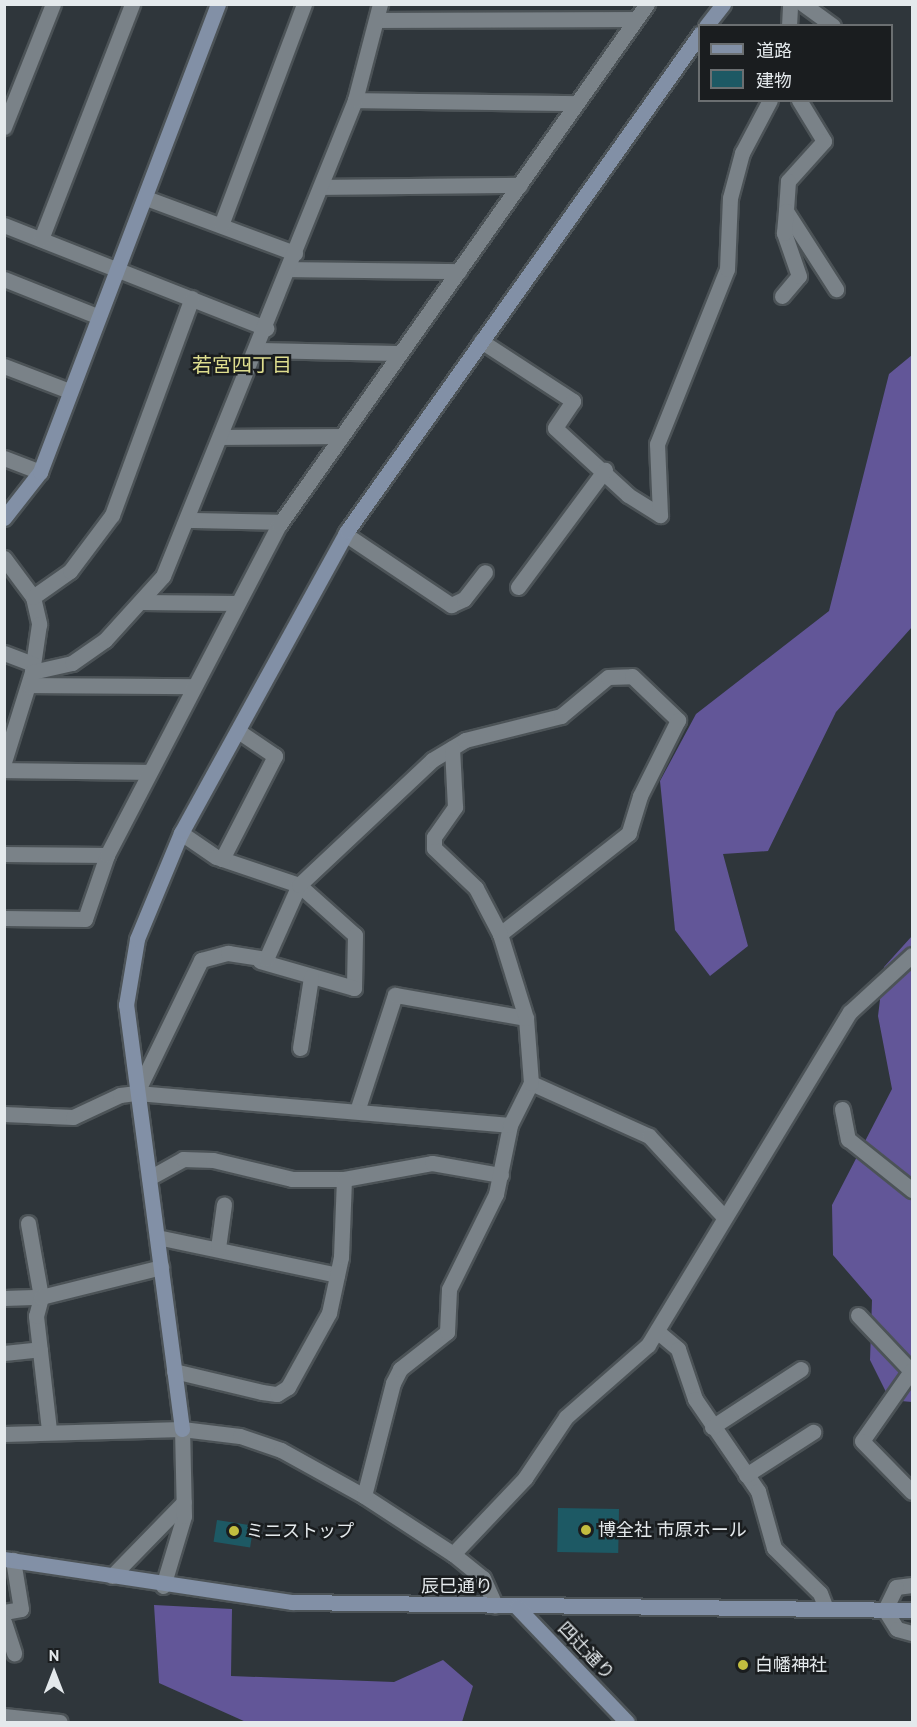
<!DOCTYPE html>
<meta charset="utf-8">
<style>
body{margin:0}
#map{position:relative;width:917px;height:1727px;overflow:hidden;background:#2f363b;font-family:"PT Sans","Noto Sans JP",sans-serif}
div>[style]{position:absolute}
.forest>*{inset:0;background:#625698}
.building>*{inset:0;background:#1d5964;transform-origin:0 0}
.roads{filter:drop-shadow(2px 0 #4c5357) drop-shadow(-2px 0 #4c5357) drop-shadow(0 2px #4c5357) drop-shadow(0 -2px #4c5357)}
.street>*{height:15px;margin:-7.5px;padding:0 7.5px;transform-origin:7.5px;border-radius:7.5px;background:#7a8288}
.secondary>*{height:15px;margin:-7.5px;padding:0 7.5px;transform-origin:7.5px;border-radius:7.5px;background:#8290a6}
.dots>*{width:16px;height:16px;translate:-50% -50%;box-sizing:border-box;border:3px solid #1a1d1f;border-radius:50%}
span{translate:-50% -50%;white-space:nowrap;text-align:center;line-height:1.15;-webkit-text-stroke:5px #1a1d1f;paint-order:stroke}
.poi-label{font-size:18px;color:#e4e9ec}
.left{translate:0 -50%;text-align:left}
.street-label{font-size:18px;color:#e4e9ec}
.neighbourhood-label{font-size:20px;color:#dedd8e}
.frame{position:absolute;inset:0;border:6px solid #e4e9ec;pointer-events:none}
.legend{position:absolute;left:698px;top:24px;width:195px;height:78px;box-sizing:border-box;background:#1a1d1f;border:2px solid #6b6f71;margin:0;padding:8px 10px;list-style:none;font-size:18px;color:#e4e9ec}
.legend li{display:flex;align-items:center;gap:12px;height:30px}
.legend b{width:30px;border:2px solid #6b6f71}
.north{position:absolute;left:24px;top:1643px;width:60px;height:60px;-webkit-text-stroke:4px #1a1d1f;paint-order:stroke;rotate:0deg;font-size:16px;font-weight:700;line-height:24px;text-align:center;color:#e4e9ec}
.north::after{content:'';display:block;margin:auto;width:21px;height:27px;background:#e4e9ec;clip-path:polygon(50% 0,100% 100%,50% 72%,0 100%)}
</style>
<div id="map">
<div class="forest">
<div style="clip-path:polygon(912px 355px,912px 627px,836px 712px,768px 851px,723px 854px,748px 946px,710px 976px,675px 930px,660px 781px,696px 714px,829px 611px,889px 374px)"></div>
<div style="clip-path:polygon(912px 936px,912px 1402px,890px 1400px,870px 1360px,872px 1300px,833px 1255px,832px 1205px,892px 1089px,878px 1016px,884px 967px)"></div>
<div style="clip-path:polygon(154px 1605px,232px 1609px,231px 1676px,394px 1682px,443px 1660px,473px 1686px,462px 1722px,246px 1722px,159px 1683px)"></div>
</div>
<div class="building">
<div style="left:558px;top:1508px;width:61px;height:44px;rotate:1deg"></div>
<div style="left:217px;top:1520px;width:37px;height:22px;rotate:9deg"></div>
</div>
<div class="roads">
<div class="street">
<div style="left:803px;top:4px;width:37px;rotate:36deg"></div>
<div style="left:379px;top:20px;width:257px;rotate:-0.2deg"></div>
<div style="left:789px;top:26px;width:22px;rotate:-87deg"></div>
<div style="left:355px;top:100px;width:219px;rotate:0.8deg"></div>
<div style="left:799px;top:100px;width:48px;rotate:58.6deg"></div>
<div style="left:824px;top:141px;width:54px;rotate:132deg"></div>
<div style="left:788px;top:181px;width:30px;rotate:94deg"></div>
<div style="left:786px;top:211px;width:93px;rotate:57.3deg"></div>
<div style="left:4px;top:127px;width:132px;rotate:-68.3deg"></div>
<div style="left:321px;top:187px;width:199px;rotate:-0.6deg"></div>
<div style="left:146px;top:198px;width:159px;rotate:20.3deg"></div>
<div style="left:4px;top:225px;width:282px;rotate:21.5deg"></div>
<div style="left:221px;top:225px;width:236px;rotate:-69.4deg"></div>
<div style="left:41px;top:239px;width:252px;rotate:-68.8deg"></div>
<div style="left:289px;top:269px;width:170px;rotate:0.7deg"></div>
<div style="left:4px;top:279px;width:100px;rotate:21.7deg"></div>
<div style="left:782px;top:296px;width:26px;rotate:-50deg"></div>
<div style="left:799px;top:276px;width:46px;rotate:-109.2deg"></div>
<div style="left:784px;top:233px;width:22px;rotate:-85deg"></div>
<div style="left:481px;top:341px;width:110px;rotate:33.1deg"></div>
<div style="left:573px;top:401px;width:32px;rotate:124deg"></div>
<div style="left:555px;top:428px;width:99px;rotate:42.5deg"></div>
<div style="left:628px;top:495px;width:38px;rotate:32deg"></div>
<div style="left:660px;top:515px;width:71px;rotate:-92.4deg"></div>
<div style="left:657px;top:444px;width:188px;rotate:-68.2deg"></div>
<div style="left:727px;top:269px;width:71px;rotate:-87.6deg"></div>
<div style="left:730px;top:198px;width:47px;rotate:-75.1deg"></div>
<div style="left:742px;top:153px;width:60px;rotate:-62.2deg"></div>
<div style="left:257px;top:350px;width:142px;rotate:1.2deg"></div>
<div style="left:4px;top:366px;width:70px;rotate:21deg"></div>
<div style="left:223px;top:437px;width:116px;rotate:-0.5deg"></div>
<div style="left:4px;top:458px;width:39px;rotate:21deg"></div>
<div style="left:189px;top:520px;width:92px;rotate:1.2deg"></div>
<div style="left:345px;top:534px;width:128px;rotate:33.8deg"></div>
<div style="left:451px;top:605px;width:14px;rotate:-25deg"></div>
<div style="left:464px;top:599px;width:34px;rotate:-52deg"></div>
<div style="left:4px;top:558px;width:49px;rotate:53.4deg"></div>
<div style="left:33px;top:597px;width:28px;rotate:77deg"></div>
<div style="left:39px;top:624px;width:49px;rotate:98.3deg"></div>
<div style="left:32px;top:672px;width:94px;rotate:107.3deg"></div>
<div style="left:518px;top:587px;width:146px;rotate:-53.4deg"></div>
<div style="left:33px;top:597px;width:45px;rotate:-35.1deg"></div>
<div style="left:70px;top:571px;width:70px;rotate:-53.1deg"></div>
<div style="left:112px;top:515px;width:231px;rotate:-69.8deg"></div>
<div style="left:142px;top:602px;width:95px;rotate:0.6deg"></div>
<div style="left:4px;top:653px;width:31px;rotate:21deg"></div>
<div style="left:32px;top:672px;width:41px;rotate:-12.7deg"></div>
<div style="left:72px;top:663px;width:40px;rotate:-34.9deg"></div>
<div style="left:105px;top:640px;width:86px;rotate:-47.8deg"></div>
<div style="left:163px;top:576px;width:513px;rotate:-68.03deg"></div>
<div style="left:355px;top:100px;width:99px;rotate:-75.4deg"></div>
<div style="left:29px;top:685px;width:162px;rotate:0.4deg"></div>
<div style="left:4px;top:770px;width:144px;rotate:0.8deg"></div>
<div style="left:181px;top:833px;width:42px;rotate:34.4deg"></div>
<div style="left:216px;top:857px;width:88px;rotate:18.6deg"></div>
<div style="left:299px;top:885px;width:75px;rotate:41.8deg"></div>
<div style="left:355px;top:935px;width:53px;rotate:91.1deg"></div>
<div style="left:354px;top:988px;width:98px;rotate:-164deg"></div>
<div style="left:4px;top:854px;width:103px;rotate:0.6deg"></div>
<div style="left:222px;top:859px;width:116px;rotate:-62.8deg"></div>
<div style="left:275px;top:756px;width:45px;rotate:-146deg"></div>
<div style="left:4px;top:918px;width:81px;rotate:0.7deg"></div>
<div style="left:85px;top:919px;width:68px;rotate:-71deg"></div>
<div style="left:107px;top:855px;width:372px;rotate:-62.5deg"></div>
<div style="left:279px;top:525px;width:638px;rotate:-54.77deg"></div>
<div style="left:300px;top:1048px;width:72px;rotate:-81.2deg"></div>
<div style="left:531px;top:1083px;width:129px;rotate:24.2deg"></div>
<div style="left:649px;top:1136px;width:110px;rotate:47.2deg"></div>
<div style="left:137px;top:1092px;width:147px;rotate:-64.1deg"></div>
<div style="left:201px;top:960px;width:28px;rotate:-15deg"></div>
<div style="left:228px;top:953px;width:38px;rotate:9deg"></div>
<div style="left:266px;top:959px;width:81px;rotate:-66deg"></div>
<div style="left:299px;top:885px;width:183px;rotate:-43.2deg"></div>
<div style="left:432px;top:760px;width:39px;rotate:-31deg"></div>
<div style="left:465px;top:740px;width:99px;rotate:-14deg"></div>
<div style="left:561px;top:716px;width:61px;rotate:-39.7deg"></div>
<div style="left:608px;top:677px;width:24px;rotate:-2deg"></div>
<div style="left:632px;top:676px;width:64px;rotate:43.7deg"></div>
<div style="left:678px;top:720px;width:85px;rotate:116.6deg"></div>
<div style="left:640px;top:796px;width:39px;rotate:107deg"></div>
<div style="left:629px;top:833px;width:164px;rotate:141.9deg"></div>
<div style="left:842px;top:1109px;width:31px;rotate:79deg"></div>
<div style="left:848px;top:1139px;width:82px;rotate:38.6deg"></div>
<div style="left:357px;top:1111px;width:122px;rotate:-71.9deg"></div>
<div style="left:395px;top:995px;width:133px;rotate:10deg"></div>
<div style="left:4px;top:1114px;width:69px;rotate:2.5deg"></div>
<div style="left:73px;top:1117px;width:52px;rotate:-25.1deg"></div>
<div style="left:120px;top:1095px;width:17px;rotate:-7deg"></div>
<div style="left:137px;top:1093px;width:374px;rotate:4.9deg"></div>
<div style="left:149px;top:1178px;width:39px;rotate:-29deg"></div>
<div style="left:183px;top:1159px;width:30px;rotate:2deg"></div>
<div style="left:213px;top:1160px;width:81px;rotate:13.5deg"></div>
<div style="left:292px;top:1179px;width:52px"></div>
<div style="left:344px;top:1179px;width:89px;rotate:-10.3deg"></div>
<div style="left:432px;top:1163px;width:70px;rotate:9.9deg"></div>
<div style="left:157px;top:1237px;width:184px;rotate:11.9deg"></div>
<div style="left:218px;top:1248px;width:44px;rotate:-82.2deg"></div>
<div style="left:4px;top:1298px;width:37px;rotate:-2deg"></div>
<div style="left:41px;top:1297px;width:75px;rotate:-100deg"></div>
<div style="left:858px;top:1315px;width:77px;rotate:46.6deg"></div>
<div style="left:911px;top:1371px;width:85px;rotate:125deg"></div>
<div style="left:862px;top:1441px;width:71px;rotate:45.6deg"></div>
<div style="left:658px;top:1332px;width:26px;rotate:40deg"></div>
<div style="left:678px;top:1349px;width:53px;rotate:71.2deg"></div>
<div style="left:695px;top:1399px;width:112px;rotate:55.6deg"></div>
<div style="left:758px;top:1491px;width:59px;rotate:74.3deg"></div>
<div style="left:774px;top:1548px;width:64px;rotate:44.4deg"></div>
<div style="left:820px;top:1593px;width:17px;rotate:69deg"></div>
<div style="left:4px;top:1353px;width:36px;rotate:-6deg"></div>
<div style="left:174px;top:1371px;width:90px;rotate:13.4deg"></div>
<div style="left:262px;top:1392px;width:15px;rotate:8deg"></div>
<div style="left:277px;top:1394px;width:13px;rotate:-32deg"></div>
<div style="left:288px;top:1387px;width:85px;rotate:-61deg"></div>
<div style="left:329px;top:1313px;width:57px;rotate:-77.9deg"></div>
<div style="left:341px;top:1257px;width:78px;rotate:-87.8deg"></div>
<div style="left:712px;top:1427px;width:106px;rotate:-33.1deg"></div>
<div style="left:49px;top:1430px;width:115px;rotate:-96.5deg"></div>
<div style="left:36px;top:1316px;width:20px;rotate:-75deg"></div>
<div style="left:41px;top:1297px;width:124px;rotate:-14deg"></div>
<div style="left:4px;top:1434px;width:178px;rotate:-1.6deg"></div>
<div style="left:182px;top:1429px;width:58px;rotate:6.9deg"></div>
<div style="left:240px;top:1436px;width:43px;rotate:18.9deg"></div>
<div style="left:281px;top:1450px;width:95px;rotate:29deg"></div>
<div style="left:364px;top:1496px;width:106px;rotate:33.1deg"></div>
<div style="left:453px;top:1554px;width:38px;rotate:39deg"></div>
<div style="left:483px;top:1578px;width:30px;rotate:66deg"></div>
<div style="left:746px;top:1475px;width:80px;rotate:-32.7deg"></div>
<div style="left:364px;top:1496px;width:117px;rotate:-75.6deg"></div>
<div style="left:393px;top:1383px;width:16px;rotate:-63deg"></div>
<div style="left:400px;top:1369px;width:60px;rotate:-38.2deg"></div>
<div style="left:447px;top:1332px;width:43px;rotate:-87.3deg"></div>
<div style="left:449px;top:1289px;width:106px;rotate:-63.7deg"></div>
<div style="left:496px;top:1194px;width:70px;rotate:-78.5deg"></div>
<div style="left:510px;top:1125px;width:47px;rotate:-63.4deg"></div>
<div style="left:531px;top:1083px;width:65px;rotate:-94.4deg"></div>
<div style="left:526px;top:1018px;width:88px;rotate:-107.2deg"></div>
<div style="left:500px;top:934px;width:52px;rotate:-117.6deg"></div>
<div style="left:476px;top:888px;width:58px;rotate:-136.4deg"></div>
<div style="left:434px;top:848px;width:11px;rotate:-90deg"></div>
<div style="left:434px;top:837px;width:37px;rotate:-55deg"></div>
<div style="left:455px;top:807px;width:59px;rotate:-92.9deg"></div>
<div style="left:453px;top:1554px;width:105px;rotate:-46.5deg"></div>
<div style="left:525px;top:1478px;width:73px;rotate:-56.1deg"></div>
<div style="left:566px;top:1417px;width:109px;rotate:-41.3deg"></div>
<div style="left:648px;top:1345px;width:389px;rotate:-58.8deg"></div>
<div style="left:850px;top:1012px;width:84px;rotate:-42.6deg"></div>
<div style="left:112px;top:1576px;width:103px;rotate:-45.8deg"></div>
<div style="left:912px;top:1585px;width:16px;rotate:173deg"></div>
<div style="left:896px;top:1587px;width:25px;rotate:116deg"></div>
<div style="left:885px;top:1610px;width:22px;rotate:58deg"></div>
<div style="left:897px;top:1629px;width:16px;rotate:15deg"></div>
<div style="left:163px;top:1586px;width:73px;rotate:-73.3deg"></div>
<div style="left:184px;top:1516px;width:87px;rotate:-91.3deg"></div>
<div style="left:4px;top:1612px;width:17px;rotate:-10deg"></div>
<div style="left:21px;top:1609px;width:50px;rotate:-99.3deg"></div>
<div style="left:4px;top:1622px;width:33px;rotate:72deg"></div>
<div style="left:4px;top:1716px;width:56px;rotate:6.1deg"></div>
</div>
<div class="secondary">
<div style="left:706px;top:26px;width:28px;rotate:-52deg"></div>
<div style="left:4px;top:518px;width:58px;rotate:-52deg"></div>
<div style="left:40px;top:472px;width:501px;rotate:-69.18deg"></div>
<div style="left:182px;top:1429px;width:428px;rotate:-97.5deg"></div>
<div style="left:126px;top:1005px;width:67px;rotate:-80.5deg"></div>
<div style="left:137px;top:939px;width:115px;rotate:-67.5deg"></div>
<div style="left:181px;top:833px;width:345px;rotate:-61.2deg"></div>
<div style="left:347px;top:531px;width:610px;rotate:-54.62deg"></div>
<div style="left:4px;top:1559px;width:291px;rotate:8.5deg"></div>
<div style="left:292px;top:1602px;width:620px;rotate:0.74deg"></div>
<div style="left:517px;top:1607px;width:159px;rotate:46.3deg"></div>
</div>
</div>
<div class="dots">
<div style="left:586px;top:1530px;background:#c2bd3f"></div>
<div style="left:234px;top:1531px;background:#c2bd3f"></div>
<div style="left:743px;top:1665px;background:#c2bd3f"></div>
</div>
<div class="poi-label">
<span class="left" style="left:598px;top:1530px">博全社 市原ホール</span>
<span class="left" style="left:246px;top:1531px">ミニストップ</span>
<span class="left" style="left:755px;top:1665px">白幡神社</span>
</div>
<div class="street-label">
<span style="left:457px;top:1586px">辰巳通り</span>
<span style="left:586px;top:1651px;rotate:46deg">四辻通り</span>
</div>
<div class="neighbourhood-label">
<span style="left:242px;top:365px">若宮四丁目</span>
</div>
<div class="frame"></div>
<ul class="legend">
<li><b style="height:8px;background:#8290a6"></b>道路</li>
<li><b style="height:16px;background:#1d5964"></b>建物</li>
</ul>
<div class="north">N</div>
</div>
